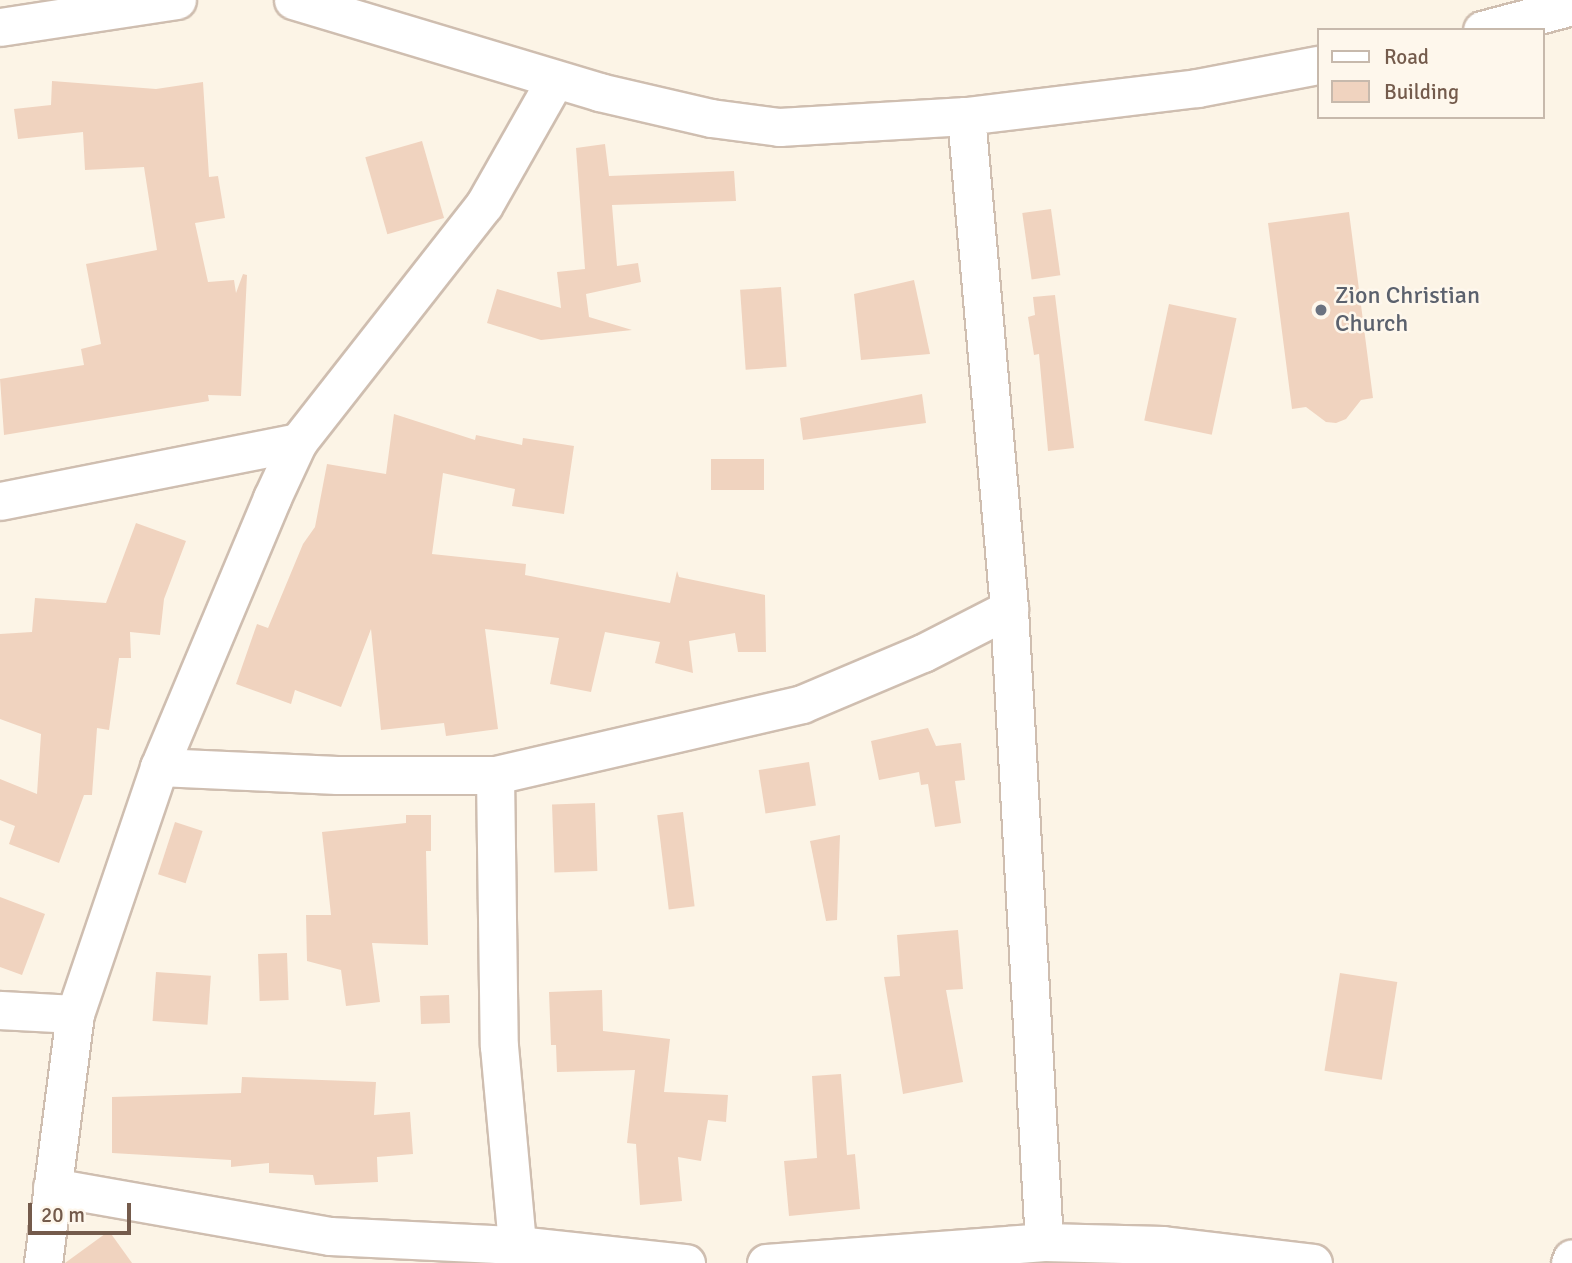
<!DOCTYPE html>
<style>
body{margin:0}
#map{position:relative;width:1572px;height:1263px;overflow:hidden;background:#fcf4e6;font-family:Signika,sans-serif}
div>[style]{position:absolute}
.building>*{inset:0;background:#f0d3bf;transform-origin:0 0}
.roads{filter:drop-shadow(2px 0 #cfbeb0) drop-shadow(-2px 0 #cfbeb0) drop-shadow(0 2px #cfbeb0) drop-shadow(0 -2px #cfbeb0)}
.minor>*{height:37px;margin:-18.5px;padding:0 18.5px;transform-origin:18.5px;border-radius:18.5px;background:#fff}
.dots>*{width:19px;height:19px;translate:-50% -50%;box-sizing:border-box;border:4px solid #fef7ec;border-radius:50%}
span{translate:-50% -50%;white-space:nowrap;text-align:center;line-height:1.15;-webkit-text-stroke:5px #fef7ec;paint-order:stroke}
.worship-label{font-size:24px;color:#5b616d}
.left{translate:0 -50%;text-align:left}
.legend{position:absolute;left:1317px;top:28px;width:228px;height:91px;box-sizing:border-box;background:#fef7ec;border:2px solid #c7b9ac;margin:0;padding:9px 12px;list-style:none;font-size:21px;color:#745b4c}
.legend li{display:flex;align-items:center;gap:14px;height:35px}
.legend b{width:35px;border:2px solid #c7b9ac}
.scale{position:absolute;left:28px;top:1203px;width:103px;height:32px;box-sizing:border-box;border:4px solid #745b4c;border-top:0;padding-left:9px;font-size:21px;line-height:24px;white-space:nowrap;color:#745b4c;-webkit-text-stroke:5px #fef7ec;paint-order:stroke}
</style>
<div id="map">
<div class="building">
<div style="clip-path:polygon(52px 81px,156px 89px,203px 82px,209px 177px,218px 176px,225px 218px,195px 223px,208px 282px,234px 280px,236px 293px,243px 274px,247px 275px,241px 396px,208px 395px,209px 401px,4px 435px,0 379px,84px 365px,81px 349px,101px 344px,86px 264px,157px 250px,144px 167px,85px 170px,83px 132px,18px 139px,14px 109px,51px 105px)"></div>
<div style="left:422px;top:141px;width:80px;height:59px;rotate:74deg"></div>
<div style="clip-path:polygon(605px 144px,609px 176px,734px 171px,736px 201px,612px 205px,617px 266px,638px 263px,641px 282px,586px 294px,589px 317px,632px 330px,541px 340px,487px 323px,497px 289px,561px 308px,557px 272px,585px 269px,576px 148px)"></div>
<div style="left:1051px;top:209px;width:67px;height:29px;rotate:82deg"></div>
<div style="clip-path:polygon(1349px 212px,1373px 398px,1361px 400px,1346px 419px,1336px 423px,1326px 422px,1306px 407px,1292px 409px,1268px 223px)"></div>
<div style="clip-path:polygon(914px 280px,930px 354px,861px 360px,854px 294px)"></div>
<div style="left:781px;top:287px;width:80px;height:41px;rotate:86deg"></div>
<div style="clip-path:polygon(1055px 295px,1074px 448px,1048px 451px,1039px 354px,1034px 355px,1028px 317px,1035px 315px,1033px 297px)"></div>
<div style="left:1169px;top:304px;width:69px;height:119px;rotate:12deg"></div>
<div style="clip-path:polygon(922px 394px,926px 423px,803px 440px,800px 418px)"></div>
<div style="clip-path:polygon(394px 414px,475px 440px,476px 435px,522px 445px,523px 438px,574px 446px,564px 514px,512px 506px,515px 489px,443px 473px,432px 554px,526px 564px,525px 575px,670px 603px,677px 571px,679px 577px,765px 595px,766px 652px,738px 652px,735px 633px,689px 641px,693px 673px,655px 663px,660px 642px,605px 632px,591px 692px,550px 684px,559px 638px,485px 629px,498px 729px,446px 736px,444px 723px,381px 730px,371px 629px,341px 707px,295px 690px,291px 704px,236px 684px,257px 624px,268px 628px,303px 544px,315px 527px,327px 464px,386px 474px)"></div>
<div style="left:764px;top:459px;width:31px;height:53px;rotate:90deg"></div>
<div style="clip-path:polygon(136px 523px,186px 541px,164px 599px,160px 635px,130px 632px,131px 658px,119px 658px,109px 730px,97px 728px,92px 795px,84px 795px,59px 863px,9px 844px,15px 826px,0 820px,0 779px,37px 794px,41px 734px,0 719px,0 634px,32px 632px,35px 598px,106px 603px)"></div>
<div style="clip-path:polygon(928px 728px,936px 746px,961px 743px,965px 780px,955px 781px,961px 823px,935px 827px,928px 784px,921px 785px,919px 772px,879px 780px,871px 741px)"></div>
<div style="left:809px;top:762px;width:44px;height:51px;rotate:81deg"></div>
<div style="left:595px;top:803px;width:68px;height:43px;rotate:88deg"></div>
<div style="left:683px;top:812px;width:95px;height:26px;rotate:83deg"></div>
<div style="clip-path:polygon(406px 815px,431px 815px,431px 851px,426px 851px,428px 945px,372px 943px,380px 1002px,346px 1006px,341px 970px,307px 961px,306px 915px,331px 915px,322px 832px,406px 823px)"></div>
<div style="left:175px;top:822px;width:29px;height:55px;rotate:18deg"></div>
<div style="clip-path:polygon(840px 835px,837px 920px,826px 921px,810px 841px)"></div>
<div style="clip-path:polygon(0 897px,45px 914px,22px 975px,0 967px)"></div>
<div style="clip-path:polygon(958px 930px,963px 989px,946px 990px,963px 1082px,903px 1094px,884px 977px,900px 976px,897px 935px)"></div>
<div style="left:287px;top:953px;width:47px;height:29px;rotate:88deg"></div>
<div style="left:156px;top:972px;width:55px;height:49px;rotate:4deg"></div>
<div style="left:1340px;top:973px;width:58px;height:99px;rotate:9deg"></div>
<div style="clip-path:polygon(602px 990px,603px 1031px,670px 1039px,664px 1092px,728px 1095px,726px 1122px,708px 1120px,701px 1161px,678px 1157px,682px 1201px,640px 1205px,636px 1144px,627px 1143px,635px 1070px,557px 1072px,556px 1045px,551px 1045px,549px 992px)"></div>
<div style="left:449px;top:995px;width:28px;height:29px;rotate:88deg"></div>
<div style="clip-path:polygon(841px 1074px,847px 1155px,855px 1154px,860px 1209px,789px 1216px,784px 1161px,817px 1158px,812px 1076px)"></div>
<div style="clip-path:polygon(242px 1077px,376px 1082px,374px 1115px,410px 1112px,413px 1154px,377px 1157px,378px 1182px,315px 1185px,313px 1175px,269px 1173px,269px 1163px,231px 1167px,231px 1160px,112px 1153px,112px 1097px,241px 1093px)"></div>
<div style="clip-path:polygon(109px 1231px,132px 1263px,65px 1263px)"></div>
</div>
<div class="roads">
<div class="minor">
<div style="left:293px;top:0;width:320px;rotate:16.7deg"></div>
<div style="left:599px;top:92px;width:115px;rotate:13.1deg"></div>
<div style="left:711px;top:118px;width:69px;rotate:7.5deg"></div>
<div style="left:779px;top:127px;width:187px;rotate:-3.4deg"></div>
<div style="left:966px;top:116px;width:233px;rotate:-6.9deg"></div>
<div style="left:1197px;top:88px;width:123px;rotate:-10.8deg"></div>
<div style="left:0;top:27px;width:179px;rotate:-8.7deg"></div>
<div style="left:1482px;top:30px;width:93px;rotate:-14.9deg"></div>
<div style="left:966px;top:116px;width:495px;rotate:85deg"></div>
<div style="left:1009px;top:609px;width:634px;rotate:86.84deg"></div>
<div style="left:0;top:501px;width:304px;rotate:-11.2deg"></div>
<div style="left:159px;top:767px;width:178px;rotate:2.6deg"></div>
<div style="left:337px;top:775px;width:158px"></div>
<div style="left:495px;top:775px;width:315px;rotate:-13deg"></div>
<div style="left:802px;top:704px;width:131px;rotate:-22.9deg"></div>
<div style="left:923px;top:653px;width:97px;rotate:-27.1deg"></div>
<div style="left:495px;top:775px;width:271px;rotate:89.2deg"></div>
<div style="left:499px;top:1046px;width:200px;rotate:84.8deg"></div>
<div style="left:0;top:1010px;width:75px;rotate:3.1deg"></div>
<div style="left:52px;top:1187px;width:282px;rotate:10deg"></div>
<div style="left:330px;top:1236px;width:187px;rotate:2.8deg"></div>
<div style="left:517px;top:1245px;width:170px;rotate:6.1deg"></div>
<div style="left:43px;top:1263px;width:251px;rotate:-82.7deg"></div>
<div style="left:75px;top:1014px;width:261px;rotate:-71.2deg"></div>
<div style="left:159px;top:767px;width:292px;rotate:-67.2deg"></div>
<div style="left:272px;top:498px;width:62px;rotate:-65.1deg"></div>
<div style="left:298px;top:442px;width:301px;rotate:-51.9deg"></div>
<div style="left:484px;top:205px;width:144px;rotate:-60.4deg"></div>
<div style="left:766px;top:1263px;width:279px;rotate:-4.3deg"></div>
<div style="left:1044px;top:1242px;width:119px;rotate:1.4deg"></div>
<div style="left:1163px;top:1245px;width:151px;rotate:6.8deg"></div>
<div style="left:1570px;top:1263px;width:5px;rotate:-68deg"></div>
</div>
</div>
<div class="dots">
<div style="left:1321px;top:310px;background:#6b7280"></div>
</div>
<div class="worship-label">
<span class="left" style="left:1335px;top:310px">Zion Christian<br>Church</span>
</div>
<ul class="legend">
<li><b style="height:9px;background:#fff"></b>Road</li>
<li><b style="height:19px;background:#f0d3bf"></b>Building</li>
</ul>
<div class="scale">20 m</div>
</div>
